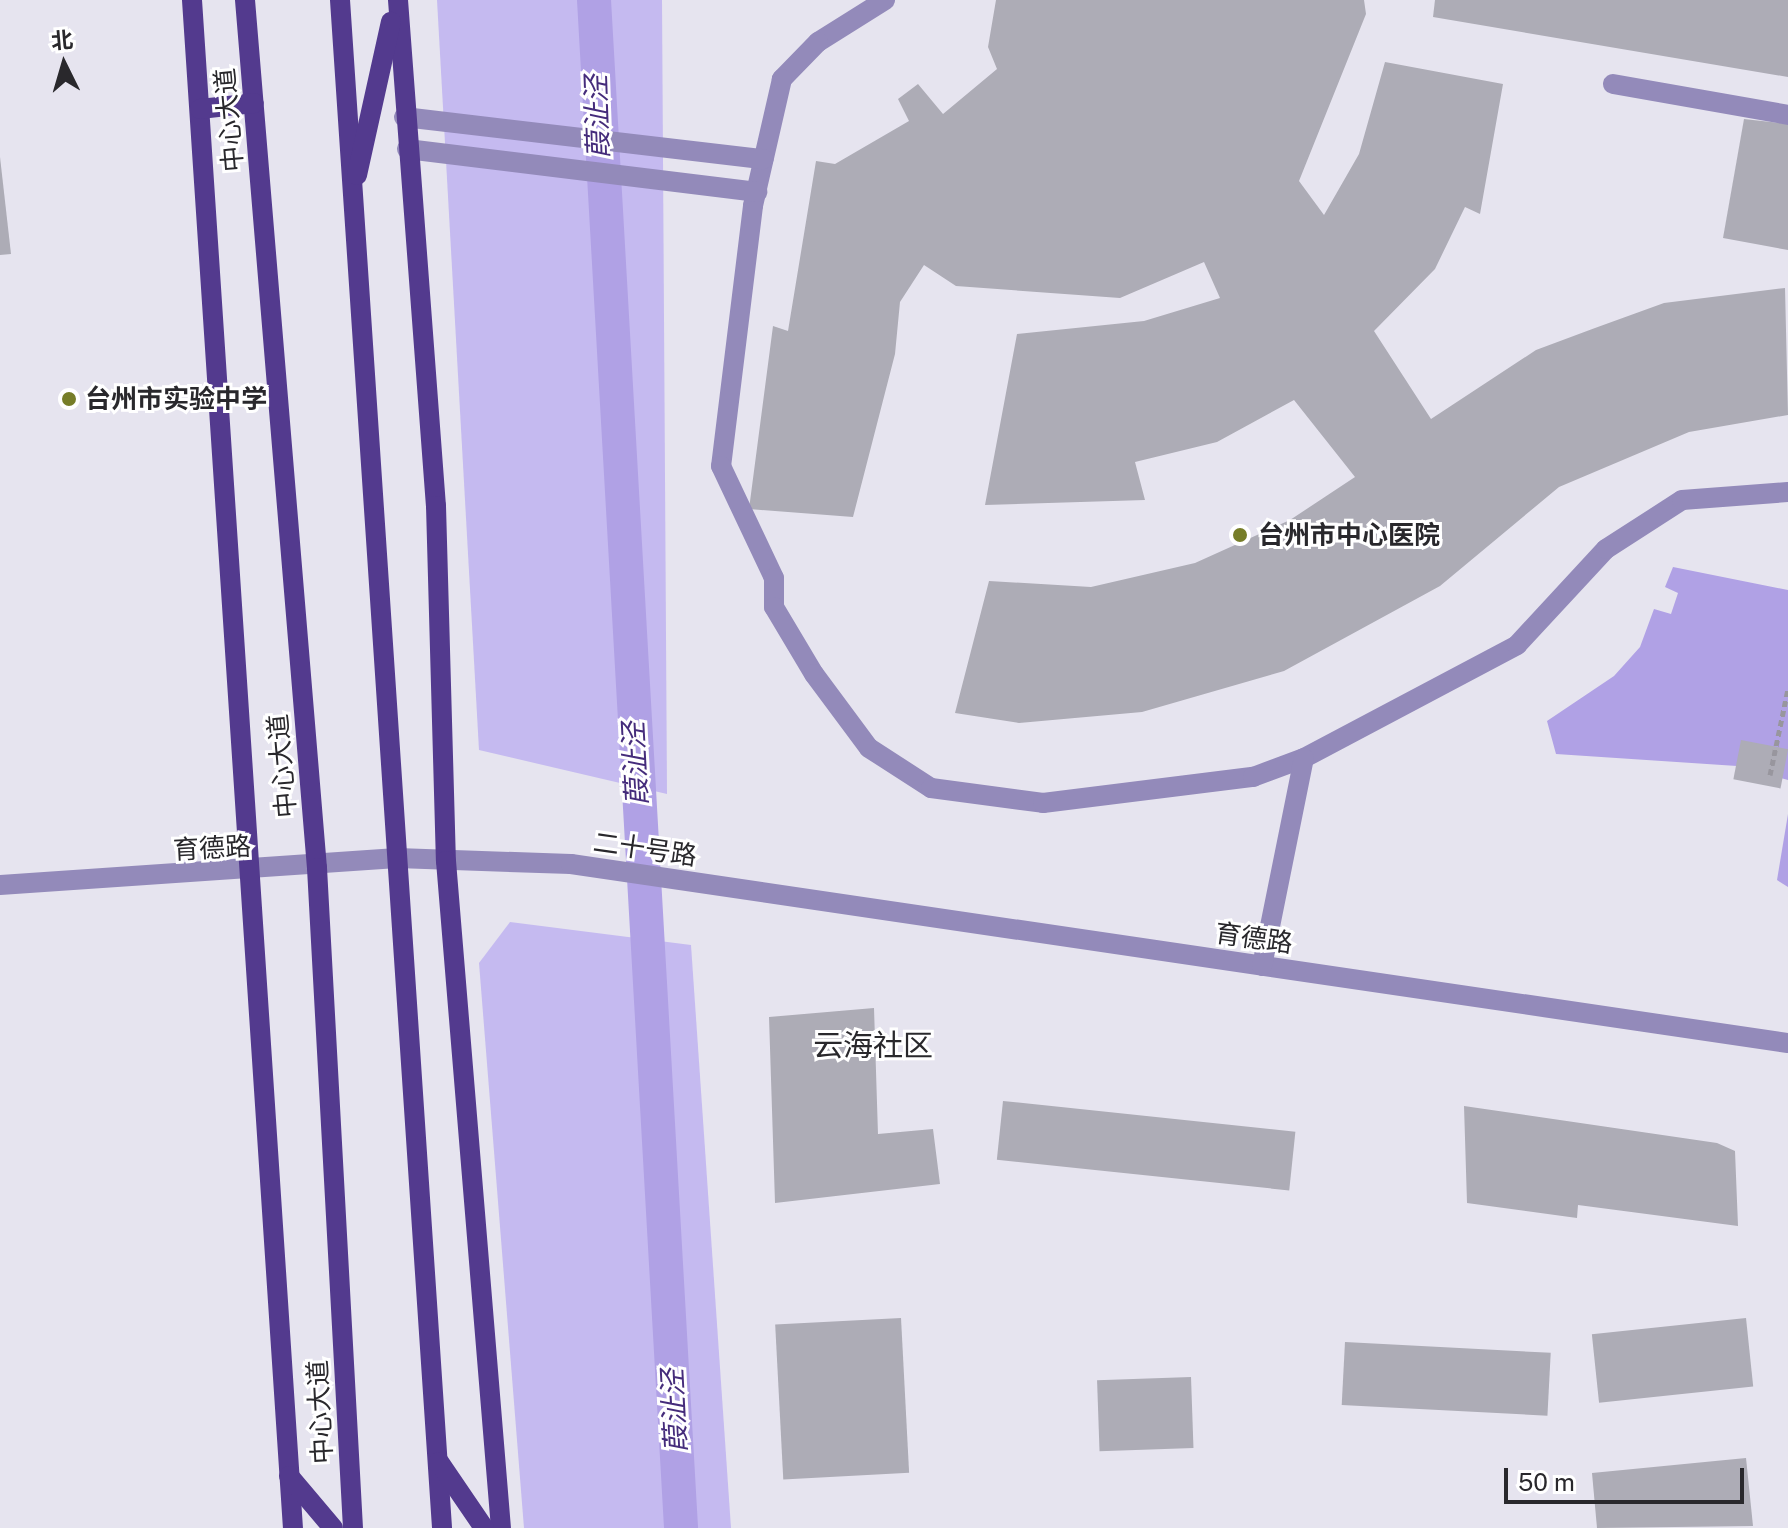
<!DOCTYPE html>
<meta charset="utf-8">
<style>
body{margin:0}
#map{position:relative;width:1788px;height:1528px;overflow:hidden;background:#e6e4ef;font-family:"Public Sans","Noto Sans SC",sans-serif}
div>[style]{position:absolute}
.green>*{inset:0;background:#c5baf0}
.water>*{inset:0;background:#b0a1e5}
.canal>*{height:34px;margin:-17px;padding:0 17px;transform-origin:17px;border-radius:17px;background:#b0a1e5}
.building>*{inset:0;background:#adacb6;transform-origin:0 0}
.path>*{height:5px;margin-top:-2.5px;transform-origin:0;background:repeating-linear-gradient(90deg,#98969e 0 6px,transparent 0 10px)}
.minor>*{height:20px;margin:-10px;padding:0 10px;transform-origin:10px;border-radius:10px;background:#938aba}
.major>*{height:20px;margin:-10px;padding:0 10px;transform-origin:10px;border-radius:10px;background:#533a8e}
.dots>*{width:22px;height:22px;translate:-50% -50%;box-sizing:border-box;border:4px solid #fff;border-radius:50%}
span{translate:-50% -50%;white-space:nowrap;text-align:center;line-height:1.15;-webkit-text-stroke:6px #fff;paint-order:stroke}
.street-label{font-size:26px;color:#29282c}
.poi-label{font-size:26px;color:#29282c;font-weight:700}
.left{translate:0 -50%;text-align:left}
.water-label{font-size:28px;color:#452c7b;font-style:italic}
.quarter-label{font-size:30px;color:#29282c}
.north{position:absolute;left:24px;top:24px;width:80px;height:80px;-webkit-text-stroke:6px #fff;paint-order:stroke;rotate:355deg;font-size:22px;font-weight:700;line-height:32px;text-align:center;color:#29282c}
.north::after{content:'';display:block;margin:auto;width:28px;height:36px;background:#29282c;clip-path:polygon(50% 0,100% 100%,50% 72%,0 100%)}
.scale{position:absolute;left:1504px;top:1468px;width:240px;height:36px;box-sizing:border-box;border:4px solid #29282c;border-top:0;padding-left:10px;font-size:24px;line-height:28px;white-space:nowrap;color:#29282c;-webkit-text-stroke:6px #fff;paint-order:stroke}
</style>
<div id="map">
<div class="green">
<div style="clip-path:polygon(437px 0,662px 0,667px 794px,479px 750px)"></div>
<div style="clip-path:polygon(510px 922px,691px 945px,731px 1528px,524px 1528px,479px 963px)"></div>
</div>
<div class="water">
<div style="clip-path:polygon(1673px 567px,1788px 590px,1788px 780px,1737px 766px,1556px 754px,1547px 721px,1614px 676px,1640px 647px,1654px 609px,1671px 614px,1678px 593px,1665px 587px)"></div>
<div style="clip-path:polygon(1788px 814px,1788px 887px,1777px 880px)"></div>
</div>
<div class="canal">
<div style="left:594px;top:0;width:1530px;rotate:86.74deg"></div>
</div>
<div class="building">
<div style="clip-path:polygon(996px 0,1364px 0,1366px 14px,1299px 181px,1324px 215px,1359px 154px,1385px 62px,1503px 84px,1480px 214px,1465px 207px,1435px 269px,1374px 331px,1431px 419px,1536px 350px,1595px 328px,1664px 303px,1785px 288px,1788px 415px,1689px 432px,1559px 487px,1440px 586px,1284px 671px,1142px 712px,1019px 723px,955px 713px,989px 581px,1091px 587px,1195px 563px,1290px 520px,1355px 477px,1294px 400px,1217px 442px,1135px 462px,1145px 500px,985px 505px,1017px 334px,1144px 321px,1220px 298px,1204px 262px,1120px 298px,956px 286px,924px 265px,900px 302px,895px 354px,853px 517px,749px 509px,773px 326px,788px 331px,816px 161px,835px 164px,909px 121px,898px 99px,918px 84px,943px 114px,997px 69px,988px 47px)"></div>
<div style="clip-path:polygon(1435px 0,1788px 0,1788px 77px,1433px 17px)"></div>
<div style="clip-path:polygon(1744px 119px,1788px 124px,1788px 250px,1723px 238px)"></div>
<div style="clip-path:polygon(0 157px,11px 254px,0 255px)"></div>
<div style="left:1741px;top:740px;width:48px;height:40px;rotate:11deg"></div>
<div style="clip-path:polygon(874px 1008px,878px 1134px,933px 1129px,940px 1184px,775px 1203px,769px 1017px)"></div>
<div style="left:1003px;top:1101px;width:294px;height:59px;rotate:6deg"></div>
<div style="clip-path:polygon(1464px 1106px,1717px 1143px,1735px 1151px,1738px 1226px,1578px 1205px,1577px 1218px,1467px 1203px)"></div>
<div style="left:901px;top:1318px;width:155px;height:126px;rotate:87deg"></div>
<div style="left:1746px;top:1318px;width:69px;height:155px;rotate:84deg"></div>
<div style="left:1345px;top:1342px;width:206px;height:63px;rotate:3deg"></div>
<div style="left:1191px;top:1377px;width:71px;height:94px;rotate:88deg"></div>
<div style="clip-path:polygon(1746px 1458px,1753px 1526px,1597px 1528px,1592px 1473px)"></div>
</div>
<div class="path">
<div style="left:1770px;top:775px;width:88px;rotate:-78.2deg"></div>
</div>
<div class="minor">
<div style="left:885px;top:0;width:79px;rotate:147.9deg"></div>
<div style="left:818px;top:42px;width:52px;rotate:134.2deg"></div>
<div style="left:782px;top:79px;width:130px;rotate:102.9deg"></div>
<div style="left:753px;top:206px;width:262px;rotate:97deg"></div>
<div style="left:721px;top:466px;width:124px;rotate:64.7deg"></div>
<div style="left:774px;top:578px;width:29px;rotate:90deg"></div>
<div style="left:774px;top:607px;width:78px;rotate:59.2deg"></div>
<div style="left:814px;top:674px;width:92px;rotate:53.4deg"></div>
<div style="left:869px;top:748px;width:74px;rotate:32.8deg"></div>
<div style="left:931px;top:788px;width:113px;rotate:7.6deg"></div>
<div style="left:1043px;top:803px;width:212px;rotate:-7.1deg"></div>
<div style="left:1253px;top:777px;width:54px;rotate:-20.4deg"></div>
<div style="left:1304px;top:758px;width:241px;rotate:-27.9deg"></div>
<div style="left:1517px;top:645px;width:131px;rotate:-47.2deg"></div>
<div style="left:1606px;top:549px;width:90px;rotate:-32.8deg"></div>
<div style="left:1682px;top:500px;width:106px;rotate:-4.3deg"></div>
<div style="left:1613px;top:84px;width:178px;rotate:10deg"></div>
<div style="left:404px;top:117px;width:362px;rotate:6.7deg"></div>
<div style="left:407px;top:149px;width:353px;rotate:7deg"></div>
<div style="left:0;top:885px;width:398px;rotate:-3.9deg"></div>
<div style="left:397px;top:858px;width:174px;rotate:2deg"></div>
<div style="left:571px;top:864px;width:1230px;rotate:8.37deg"></div>
<div style="left:1262px;top:966px;width:212px;rotate:-78.6deg"></div>
</div>
<div class="major">
<div style="left:192px;top:0;width:1531px;rotate:86.22deg"></div>
<div style="left:245px;top:0;width:871px;rotate:85.26deg"></div>
<div style="left:317px;top:868px;width:661px;rotate:86.88deg"></div>
<div style="left:340px;top:0;width:1531px;rotate:86.18deg"></div>
<div style="left:398px;top:0;width:507px;rotate:85.71deg"></div>
<div style="left:436px;top:506px;width:355px;rotate:88.4deg"></div>
<div style="left:446px;top:861px;width:669px;rotate:85.29deg"></div>
<div style="left:200px;top:109px;width:54px;rotate:-6.3deg"></div>
<div style="left:357px;top:175px;width:157px;rotate:-77.5deg"></div>
<div style="left:439px;top:1462px;width:80px;rotate:55.7deg"></div>
<div style="left:289px;top:1476px;width:68px;rotate:49.8deg"></div>
</div>
<div class="dots">
<div style="left:69px;top:399px;background:#767d28"></div>
<div style="left:1240px;top:535px;background:#767d28"></div>
</div>
<div class="street-label">
<span style="left:229px;top:120px;rotate:-95deg">中心大道</span>
<span style="left:282px;top:766px;rotate:-95deg">中心大道</span>
<span style="left:212px;top:848px;rotate:-3deg">育德路</span>
<span style="left:645px;top:849px;rotate:8deg">二十号路</span>
<span style="left:1254px;top:938px;rotate:8deg">育德路</span>
<span style="left:320px;top:1412px;rotate:-93deg">中心大道</span>
</div>
<div class="poi-label">
<span class="left" style="left:85px;top:399px">台州市实验中学</span>
<span class="left" style="left:1258px;top:535px">台州市中心医院</span>
</div>
<div class="water-label">
<span style="left:597px;top:117px;rotate:-92deg">葭沚泾</span>
<span style="left:635px;top:764px;rotate:-93deg">葭沚泾</span>
<span style="left:674px;top:1411px;rotate:-93deg">葭沚泾</span>
</div>
<div class="quarter-label">
<span style="left:873px;top:1045px">云海社区</span>
</div>
<div class="north">北</div>
<div class="scale">50 m</div>
</div>
